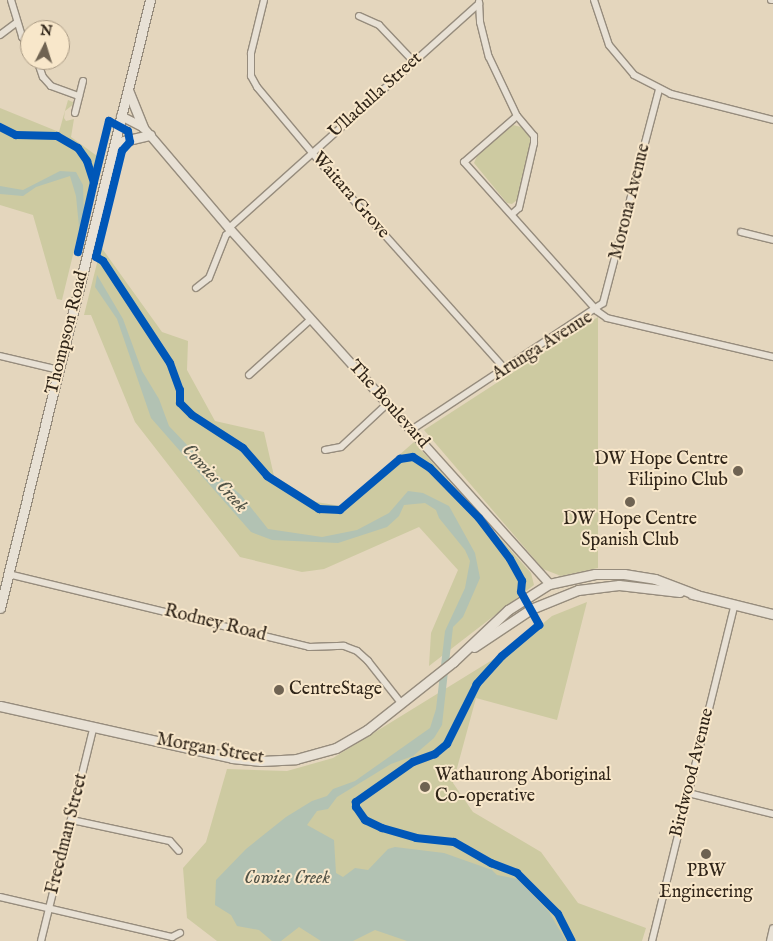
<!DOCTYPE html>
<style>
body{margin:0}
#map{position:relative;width:773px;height:941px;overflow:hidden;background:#e4d6bd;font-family:"IM FELL English",serif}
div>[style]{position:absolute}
.green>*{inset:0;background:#cdcaa1}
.water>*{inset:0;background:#b2c2b3}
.roads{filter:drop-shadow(1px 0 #968c7d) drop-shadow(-1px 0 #968c7d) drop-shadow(0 1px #968c7d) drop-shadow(0 -1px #968c7d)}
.minor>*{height:6px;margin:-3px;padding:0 3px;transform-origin:3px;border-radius:3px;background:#e8e1d5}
.tertiary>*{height:8px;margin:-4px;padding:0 4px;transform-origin:4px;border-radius:4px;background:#e8e1d5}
.secondary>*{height:9px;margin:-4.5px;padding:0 4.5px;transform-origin:4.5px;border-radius:4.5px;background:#e8e1d5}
.cycleway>*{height:8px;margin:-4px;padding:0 4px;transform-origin:4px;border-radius:4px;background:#0057b8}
.dots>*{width:14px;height:14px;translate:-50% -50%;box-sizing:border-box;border:2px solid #f8e7ca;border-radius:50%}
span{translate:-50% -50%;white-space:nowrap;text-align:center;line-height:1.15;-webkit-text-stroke:4px #f8e7ca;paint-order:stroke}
.street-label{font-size:18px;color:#302519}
.poi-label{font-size:18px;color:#302519}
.right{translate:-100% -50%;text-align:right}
.left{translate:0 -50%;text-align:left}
.water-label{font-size:19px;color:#505246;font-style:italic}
.north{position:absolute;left:20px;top:20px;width:50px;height:50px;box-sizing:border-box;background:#f8e7ca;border:1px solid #a89983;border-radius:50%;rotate:5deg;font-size:14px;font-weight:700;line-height:20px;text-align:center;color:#302519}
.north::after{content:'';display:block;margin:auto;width:18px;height:22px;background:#6f6352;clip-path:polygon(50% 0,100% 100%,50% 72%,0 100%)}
</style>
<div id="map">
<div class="green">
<div style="clip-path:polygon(68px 100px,75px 103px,65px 111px,64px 118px,66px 121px,74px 119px,71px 137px,97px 156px,62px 300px,57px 299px,33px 215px,0 205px,0 108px,59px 132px)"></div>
<div style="clip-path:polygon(513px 125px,521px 127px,529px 135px,531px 144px,517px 200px,512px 204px,507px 203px,474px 163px,478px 154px)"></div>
<div style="clip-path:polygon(101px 247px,162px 332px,188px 341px,187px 370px,215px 421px,264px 432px,274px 476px,316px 502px,341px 506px,414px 442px,531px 573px,534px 585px,429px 666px,431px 633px,458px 570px,419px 527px,324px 569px,302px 572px,240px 557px,135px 422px,91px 315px,84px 315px)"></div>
<div style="clip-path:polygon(598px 317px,598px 568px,561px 576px,543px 569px,424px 430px)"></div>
<div style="clip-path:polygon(587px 602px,557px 720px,476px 698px,453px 783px,473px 812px,541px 852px,578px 903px,646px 928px,642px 941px,217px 941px,187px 918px,183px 868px,206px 842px,227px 769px,287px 771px,333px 758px,518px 644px,552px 616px)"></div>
</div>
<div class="water">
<div style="clip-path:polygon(60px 171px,76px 172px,83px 185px,84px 218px,80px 237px,76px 196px,70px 176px,36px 187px,23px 196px,0 194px,0 186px,23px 190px)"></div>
<div style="clip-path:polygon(97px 275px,123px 319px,142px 371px,159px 399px,169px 426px,209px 468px,241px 495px,268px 529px,322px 537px,357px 530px,389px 513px,408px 491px,423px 493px,449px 506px,475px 553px,480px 578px,463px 617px,453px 627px,442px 725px,434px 738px,413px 756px,391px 764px,337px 797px,328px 809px,317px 811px,307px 825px,334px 840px,336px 873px,343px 877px,355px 868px,368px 870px,388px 849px,395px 847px,444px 853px,492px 870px,497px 875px,517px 879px,549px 912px,566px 941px,407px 941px,375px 930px,353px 941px,321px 941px,299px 927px,281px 941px,272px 941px,259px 930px,237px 926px,231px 915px,215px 905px,216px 880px,246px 849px,286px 817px,312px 801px,327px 796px,333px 789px,355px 781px,430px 728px,436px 709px,445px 631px,465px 588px,470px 561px,465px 550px,439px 518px,436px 510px,425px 503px,404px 505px,399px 516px,387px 527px,338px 543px,272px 540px,251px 532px,151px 418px,117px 319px,95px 287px)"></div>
</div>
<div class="roads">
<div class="minor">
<div style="left:11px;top:0;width:39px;rotate:73deg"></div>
<div style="left:22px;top:37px;width:12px;rotate:48deg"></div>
<div style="left:264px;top:0;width:55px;rotate:103.8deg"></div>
<div style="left:251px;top:53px;width:23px;rotate:90deg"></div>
<div style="left:251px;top:76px;width:13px;rotate:61deg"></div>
<div style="left:257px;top:87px;width:114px;rotate:50deg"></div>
<div style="left:330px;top:174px;width:263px;rotate:48.1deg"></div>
<div style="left:594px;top:0;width:47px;rotate:71.6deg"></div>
<div style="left:609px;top:45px;width:39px;rotate:50deg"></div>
<div style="left:634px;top:75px;width:42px;rotate:27.2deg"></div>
<div style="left:671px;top:94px;width:105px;rotate:14.3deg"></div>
<div style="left:771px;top:0;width:2px"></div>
<div style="left:479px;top:2px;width:20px;rotate:87deg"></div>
<div style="left:480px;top:22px;width:36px;rotate:76deg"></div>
<div style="left:489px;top:57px;width:65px;rotate:64.6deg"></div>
<div style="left:359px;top:16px;width:22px;rotate:24deg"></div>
<div style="left:379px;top:25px;width:51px;rotate:46.6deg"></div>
<div style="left:0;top:35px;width:21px;rotate:-37deg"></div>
<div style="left:37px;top:60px;width:18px;rotate:71deg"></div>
<div style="left:43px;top:77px;width:12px;rotate:48deg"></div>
<div style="left:51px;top:86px;width:30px;rotate:20deg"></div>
<div style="left:75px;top:113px;width:33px;rotate:-76deg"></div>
<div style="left:512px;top:214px;width:9px;rotate:-41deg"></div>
<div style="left:519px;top:208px;width:67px;rotate:-77deg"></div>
<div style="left:534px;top:143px;width:7px;rotate:-90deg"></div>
<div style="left:534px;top:136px;width:26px;rotate:-130deg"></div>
<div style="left:517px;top:116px;width:70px;rotate:139deg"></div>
<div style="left:464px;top:162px;width:200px;rotate:48.2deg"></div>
<div style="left:597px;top:311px;width:12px;rotate:35deg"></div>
<div style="left:607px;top:318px;width:171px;rotate:13.2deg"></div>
<div style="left:229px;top:228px;width:336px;rotate:-41.9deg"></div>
<div style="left:741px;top:232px;width:33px;rotate:14deg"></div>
<div style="left:196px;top:288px;width:16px;rotate:-38deg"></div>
<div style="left:209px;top:278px;width:46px;rotate:-68.4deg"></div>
<div style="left:226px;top:235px;width:6px;rotate:-39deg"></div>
<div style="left:0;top:356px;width:61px;rotate:13.3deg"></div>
<div style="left:249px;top:375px;width:84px;rotate:-42.1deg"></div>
<div style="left:411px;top:430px;width:230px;rotate:-33.5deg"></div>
<div style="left:603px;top:303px;width:220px;rotate:-75.3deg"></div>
<div style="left:325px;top:450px;width:16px;rotate:-11deg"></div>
<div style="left:341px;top:447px;width:63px;rotate:-43.1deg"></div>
<div style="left:8px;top:574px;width:310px;rotate:13.6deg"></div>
<div style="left:309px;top:647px;width:35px;rotate:-2deg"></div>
<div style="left:344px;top:646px;width:14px;rotate:21deg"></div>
<div style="left:357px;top:651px;width:15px;rotate:42deg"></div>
<div style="left:368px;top:661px;width:53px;rotate:51.8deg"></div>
<div style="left:688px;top:793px;width:88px;rotate:13.9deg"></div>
<div style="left:72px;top:820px;width:100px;rotate:12.1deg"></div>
<div style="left:170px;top:841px;width:13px;rotate:48deg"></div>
<div style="left:0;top:897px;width:177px;rotate:13.1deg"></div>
<div style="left:172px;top:937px;width:9px;rotate:-27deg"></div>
<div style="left:41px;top:941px;width:221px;rotate:-76.2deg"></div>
<div style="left:652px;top:941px;width:347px;rotate:-76.2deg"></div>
<div style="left:770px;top:941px;width:13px;rotate:-77deg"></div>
</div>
<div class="tertiary">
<div style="left:121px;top:116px;width:25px;rotate:27deg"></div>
<div style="left:143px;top:127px;width:133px;rotate:49.6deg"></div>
<div style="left:229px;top:228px;width:479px;rotate:48deg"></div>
</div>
<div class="secondary">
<div style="left:128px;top:90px;width:40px;rotate:68deg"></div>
<div style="left:115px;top:143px;width:36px;rotate:-13deg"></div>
<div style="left:692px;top:594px;width:83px;rotate:13.9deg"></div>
<div style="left:0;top:608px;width:626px;rotate:-76.14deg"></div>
<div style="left:474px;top:647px;width:69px;rotate:-33.7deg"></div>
<div style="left:531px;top:609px;width:51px;rotate:-22deg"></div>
<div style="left:578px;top:590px;width:41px;rotate:-7deg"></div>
<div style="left:619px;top:585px;width:61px;rotate:6.5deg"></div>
<div style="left:0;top:706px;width:238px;rotate:12.6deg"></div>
<div style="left:232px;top:758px;width:29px;rotate:6deg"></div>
<div style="left:261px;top:761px;width:35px;rotate:-3deg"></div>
<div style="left:296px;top:759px;width:41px;rotate:-15.4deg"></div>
<div style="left:336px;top:748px;width:36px;rotate:-30deg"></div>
<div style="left:367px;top:730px;width:110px;rotate:-38.3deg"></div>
<div style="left:453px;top:662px;width:76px;rotate:-43.4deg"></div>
<div style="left:508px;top:610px;width:49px;rotate:-32.4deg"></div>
<div style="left:549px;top:584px;width:47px;rotate:-12.3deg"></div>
<div style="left:595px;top:574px;width:29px"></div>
<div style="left:624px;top:574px;width:31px;rotate:9deg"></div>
<div style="left:655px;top:579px;width:45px;rotate:20.9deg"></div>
</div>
</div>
<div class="cycleway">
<div style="left:0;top:127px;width:18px;rotate:27deg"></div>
<div style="left:16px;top:135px;width:41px;rotate:1.4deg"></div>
<div style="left:57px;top:136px;width:24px;rotate:30deg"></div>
<div style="left:78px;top:148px;width:16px;rotate:55deg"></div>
<div style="left:87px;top:161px;width:22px;rotate:72deg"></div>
<div style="left:94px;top:182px;width:72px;rotate:102.9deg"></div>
<div style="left:94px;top:182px;width:63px;rotate:-76.2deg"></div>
<div style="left:109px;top:121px;width:21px;rotate:28deg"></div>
<div style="left:128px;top:131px;width:11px;rotate:80deg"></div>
<div style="left:130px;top:142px;width:12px;rotate:132deg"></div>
<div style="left:122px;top:151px;width:109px;rotate:103.8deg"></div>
<div style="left:96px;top:257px;width:8px;rotate:30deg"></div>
<div style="left:103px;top:261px;width:122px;rotate:56.7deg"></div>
<div style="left:170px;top:363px;width:29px;rotate:70deg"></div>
<div style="left:180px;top:390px;width:13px;rotate:90deg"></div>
<div style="left:180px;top:403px;width:17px;rotate:45deg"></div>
<div style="left:192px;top:415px;width:61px;rotate:32.9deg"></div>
<div style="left:243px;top:448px;width:37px;rotate:49deg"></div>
<div style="left:267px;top:476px;width:62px;rotate:32.4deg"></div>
<div style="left:319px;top:509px;width:21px;rotate:3deg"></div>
<div style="left:340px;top:510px;width:79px;rotate:-40.4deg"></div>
<div style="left:400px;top:459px;width:13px;rotate:-9deg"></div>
<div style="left:413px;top:457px;width:20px;rotate:33deg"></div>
<div style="left:430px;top:468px;width:70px;rotate:45.6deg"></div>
<div style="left:479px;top:518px;width:51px;rotate:52.9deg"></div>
<div style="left:510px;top:559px;width:25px;rotate:61deg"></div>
<div style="left:522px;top:581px;width:11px;rotate:95deg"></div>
<div style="left:521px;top:592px;width:38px;rotate:61deg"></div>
<div style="left:539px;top:625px;width:48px;rotate:140deg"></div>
<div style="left:502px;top:656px;width:38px;rotate:132deg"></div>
<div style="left:477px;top:684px;width:67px;rotate:116.6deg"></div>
<div style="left:447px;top:744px;width:16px;rotate:140deg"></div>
<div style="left:435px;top:754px;width:23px;rotate:160deg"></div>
<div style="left:413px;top:762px;width:70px;rotate:144.9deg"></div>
<div style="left:356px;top:802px;width:5px;rotate:90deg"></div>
<div style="left:356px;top:807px;width:16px;rotate:55deg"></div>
<div style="left:365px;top:820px;width:19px;rotate:25deg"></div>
<div style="left:382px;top:828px;width:35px;rotate:16deg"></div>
<div style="left:416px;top:838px;width:38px;rotate:6deg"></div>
<div style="left:454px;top:842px;width:43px;rotate:29.6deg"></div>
<div style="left:491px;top:863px;width:28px;rotate:21deg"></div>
<div style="left:517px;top:873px;width:58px;rotate:45deg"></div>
<div style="left:558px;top:914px;width:30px;rotate:63deg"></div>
</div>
<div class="dots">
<div style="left:738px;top:471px;background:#6f6352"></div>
<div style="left:630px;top:502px;background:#6f6352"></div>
<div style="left:279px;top:690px;background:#6f6352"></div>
<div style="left:425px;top:787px;background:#6f6352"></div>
<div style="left:706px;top:854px;background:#6f6352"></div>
</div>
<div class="street-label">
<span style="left:376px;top:96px;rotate:-42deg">Ulladulla Street</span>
<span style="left:350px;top:196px;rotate:49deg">Waitara Grove</span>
<span style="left:631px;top:202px;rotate:-76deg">Morona Avenue</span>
<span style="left:68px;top:333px;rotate:-76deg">Thompson Road</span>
<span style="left:543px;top:347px;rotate:-32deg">Arunga Avenue</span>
<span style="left:388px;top:405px;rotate:48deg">The Boulevard</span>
<span style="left:215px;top:624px;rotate:14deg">Rodney Road</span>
<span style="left:210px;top:750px;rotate:10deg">Morgan Street</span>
<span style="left:693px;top:773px;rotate:-76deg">Birdwood Avenue</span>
<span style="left:68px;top:834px;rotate:-76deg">Freedman Street</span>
</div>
<div class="poi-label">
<span class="right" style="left:728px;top:471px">DW Hope Centre<br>Filipino Club</span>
<span style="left:630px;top:531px">DW Hope Centre<br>Spanish Club</span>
<span class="left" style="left:289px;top:690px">CentreStage</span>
<span class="left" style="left:435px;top:787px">Wathaurong Aboriginal<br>Co-operative</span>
<span style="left:706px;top:883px">PBW<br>Engineering</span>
</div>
<div class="water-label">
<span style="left:214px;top:479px;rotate:47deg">Cowies Creek</span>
<span style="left:287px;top:879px">Cowies Creek</span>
</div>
<div class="north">N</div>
</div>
